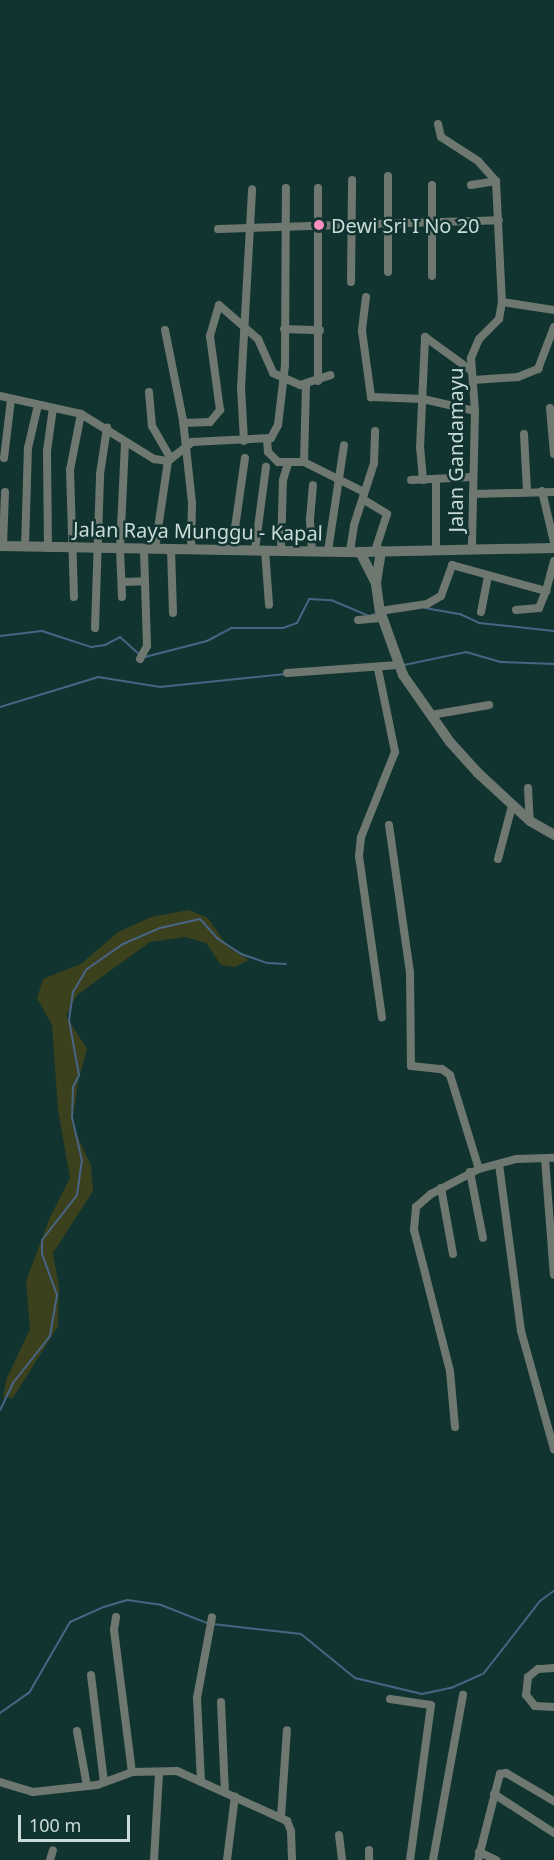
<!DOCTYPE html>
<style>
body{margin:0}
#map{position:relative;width:554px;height:1860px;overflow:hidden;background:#123430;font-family:"Noto Sans",sans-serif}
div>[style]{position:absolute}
.green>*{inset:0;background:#3a411c}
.stream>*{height:2px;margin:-1px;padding:0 1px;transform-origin:1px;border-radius:1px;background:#486585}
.minor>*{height:8px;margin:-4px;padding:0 4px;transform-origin:4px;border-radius:4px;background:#6e7870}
.tertiary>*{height:10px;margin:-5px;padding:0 5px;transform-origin:5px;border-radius:5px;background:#6e7870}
.dots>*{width:16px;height:16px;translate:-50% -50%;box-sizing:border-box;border:3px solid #123430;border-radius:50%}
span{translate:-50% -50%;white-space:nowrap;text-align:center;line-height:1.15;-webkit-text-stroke:5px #123430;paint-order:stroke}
.poi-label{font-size:20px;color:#c9dcd9}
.left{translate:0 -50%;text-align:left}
.street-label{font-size:20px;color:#c9dcd9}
.scale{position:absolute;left:18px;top:1815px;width:112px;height:27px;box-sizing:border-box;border:3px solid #c9dcd9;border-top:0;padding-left:8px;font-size:18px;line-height:21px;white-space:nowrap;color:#c9dcd9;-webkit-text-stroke:4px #123430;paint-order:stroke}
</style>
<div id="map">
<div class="green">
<div style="clip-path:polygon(189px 910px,208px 918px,228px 947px,249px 960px,235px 967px,221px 965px,206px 943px,185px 937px,150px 942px,77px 995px,66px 1016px,87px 1049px,78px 1082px,72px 1124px,91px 1166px,93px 1191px,53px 1253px,59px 1287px,58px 1326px,13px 1398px,3px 1397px,6px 1380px,30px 1329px,26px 1281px,50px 1217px,70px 1178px,58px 1110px,52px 1025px,37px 998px,43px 979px,81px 964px,118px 932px,151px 917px)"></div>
</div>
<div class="stream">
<div style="left:425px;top:608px;width:36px;rotate:10deg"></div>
<div style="left:460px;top:614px;width:21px;rotate:25deg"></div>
<div style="left:479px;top:623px;width:75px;rotate:6.1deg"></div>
<div style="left:0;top:636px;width:42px;rotate:-6.8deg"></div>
<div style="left:42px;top:631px;width:52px;rotate:18.1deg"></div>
<div style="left:91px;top:647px;width:14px;rotate:-8deg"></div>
<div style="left:105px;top:645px;width:17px;rotate:-28deg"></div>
<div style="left:120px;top:637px;width:27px;rotate:42deg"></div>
<div style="left:145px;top:657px;width:64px;rotate:-14.5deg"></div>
<div style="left:207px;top:641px;width:27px;rotate:-28deg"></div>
<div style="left:231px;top:628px;width:52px"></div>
<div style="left:283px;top:628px;width:15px;rotate:-20deg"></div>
<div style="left:297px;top:623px;width:27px;rotate:-63deg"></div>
<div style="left:309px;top:599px;width:22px;rotate:3deg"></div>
<div style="left:331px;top:600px;width:41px;rotate:22.8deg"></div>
<div style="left:369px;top:616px;width:9px;rotate:-18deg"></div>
<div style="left:404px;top:665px;width:63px;rotate:-11.8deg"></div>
<div style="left:466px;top:652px;width:37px;rotate:16deg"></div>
<div style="left:502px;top:662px;width:52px;rotate:2.2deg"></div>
<div style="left:0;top:707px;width:102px;rotate:-17deg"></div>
<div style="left:98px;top:677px;width:63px;rotate:9.2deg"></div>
<div style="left:160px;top:687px;width:126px;rotate:-5.9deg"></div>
<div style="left:0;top:1410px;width:30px;rotate:-64deg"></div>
<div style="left:13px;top:1383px;width:60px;rotate:-51.8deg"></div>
<div style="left:50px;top:1336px;width:42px;rotate:-80.3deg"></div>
<div style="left:57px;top:1295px;width:44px;rotate:-110.1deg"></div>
<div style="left:42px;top:1254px;width:14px;rotate:-90deg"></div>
<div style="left:42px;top:1240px;width:57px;rotate:-52.1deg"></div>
<div style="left:77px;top:1195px;width:34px;rotate:-82deg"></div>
<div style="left:82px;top:1161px;width:45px;rotate:-102.8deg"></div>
<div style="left:72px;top:1117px;width:30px;rotate:-88deg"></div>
<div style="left:73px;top:1087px;width:13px;rotate:-63deg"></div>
<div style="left:79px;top:1075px;width:56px;rotate:-100.3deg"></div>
<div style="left:69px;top:1020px;width:28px;rotate:-82deg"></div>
<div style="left:73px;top:992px;width:27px;rotate:-59deg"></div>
<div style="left:87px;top:969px;width:44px;rotate:-34.8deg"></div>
<div style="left:123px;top:944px;width:40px;rotate:-23.4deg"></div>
<div style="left:160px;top:928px;width:41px;rotate:-12.7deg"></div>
<div style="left:200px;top:919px;width:27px;rotate:48deg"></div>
<div style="left:218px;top:939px;width:27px;rotate:33deg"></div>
<div style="left:241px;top:954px;width:28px;rotate:19deg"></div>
<div style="left:267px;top:963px;width:19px;rotate:3deg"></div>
<div style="left:213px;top:1624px;width:89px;rotate:6.5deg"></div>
<div style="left:301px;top:1634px;width:70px;rotate:39.2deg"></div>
<div style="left:355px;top:1678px;width:69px;rotate:13.4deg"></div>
<div style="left:422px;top:1694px;width:30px;rotate:-12deg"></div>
<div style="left:451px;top:1688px;width:36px;rotate:-24deg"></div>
<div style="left:484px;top:1673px;width:91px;rotate:-52.1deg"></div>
<div style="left:540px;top:1601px;width:17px;rotate:-36deg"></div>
<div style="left:0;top:1713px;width:35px;rotate:-35deg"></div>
<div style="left:29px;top:1693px;width:82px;rotate:-60deg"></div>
<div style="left:70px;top:1622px;width:37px;rotate:-24deg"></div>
<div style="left:104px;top:1607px;width:24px;rotate:-17deg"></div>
<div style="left:127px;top:1600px;width:34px;rotate:8deg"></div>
<div style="left:161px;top:1605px;width:49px;rotate:21.4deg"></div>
</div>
<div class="minor">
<div style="left:438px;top:124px;width:13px;rotate:77deg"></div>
<div style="left:441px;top:137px;width:44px;rotate:33deg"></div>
<div style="left:478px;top:161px;width:27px;rotate:48deg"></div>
<div style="left:496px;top:181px;width:121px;rotate:87.2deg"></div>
<div style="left:502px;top:302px;width:17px;rotate:100deg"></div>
<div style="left:499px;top:319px;width:28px;rotate:135deg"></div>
<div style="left:479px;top:339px;width:21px;rotate:113deg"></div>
<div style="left:471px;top:358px;width:53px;rotate:85.7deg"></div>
<div style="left:475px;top:411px;width:137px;rotate:91.3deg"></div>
<div style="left:432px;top:185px;width:91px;rotate:90deg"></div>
<div style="left:471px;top:185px;width:25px;rotate:-9deg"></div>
<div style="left:218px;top:229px;width:281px;rotate:-1.8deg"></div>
<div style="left:388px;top:272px;width:96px;rotate:-90deg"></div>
<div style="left:351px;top:282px;width:102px;rotate:-89.4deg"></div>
<div style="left:366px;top:297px;width:34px;rotate:97deg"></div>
<div style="left:362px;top:331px;width:67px;rotate:82.2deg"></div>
<div style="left:371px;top:397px;width:52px;rotate:2.2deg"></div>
<div style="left:423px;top:399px;width:53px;rotate:13deg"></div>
<div style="left:502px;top:302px;width:53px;rotate:8.7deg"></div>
<div style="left:284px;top:329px;width:36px;rotate:2deg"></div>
<div style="left:165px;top:330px;width:92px;rotate:78.7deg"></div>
<div style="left:183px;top:420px;width:83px;rotate:83.8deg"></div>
<div style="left:192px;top:503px;width:46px;rotate:91.2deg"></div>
<div style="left:473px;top:380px;width:45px;rotate:-3.8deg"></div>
<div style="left:518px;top:377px;width:22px;rotate:-22deg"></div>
<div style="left:538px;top:369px;width:45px;rotate:-69.1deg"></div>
<div style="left:318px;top:381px;width:193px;rotate:-90deg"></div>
<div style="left:149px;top:392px;width:34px;rotate:85deg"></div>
<div style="left:152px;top:426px;width:38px;rotate:60deg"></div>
<div style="left:0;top:396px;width:83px;rotate:12.5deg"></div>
<div style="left:81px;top:414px;width:86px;rotate:31.7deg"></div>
<div style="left:154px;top:459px;width:14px;rotate:8deg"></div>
<div style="left:168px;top:461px;width:31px;rotate:-38deg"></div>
<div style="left:192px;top:442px;width:79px;rotate:-2.9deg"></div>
<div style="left:271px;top:438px;width:15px;rotate:-62deg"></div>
<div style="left:278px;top:425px;width:60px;rotate:-83.3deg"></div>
<div style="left:285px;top:365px;width:177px;rotate:-89.7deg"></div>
<div style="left:550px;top:408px;width:46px;rotate:85deg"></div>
<div style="left:183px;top:423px;width:27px;rotate:-2deg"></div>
<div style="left:210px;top:422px;width:16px;rotate:-50deg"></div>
<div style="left:220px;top:410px;width:75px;rotate:-97.7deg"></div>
<div style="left:210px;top:336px;width:32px;rotate:-74deg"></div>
<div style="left:219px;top:305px;width:52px;rotate:41.1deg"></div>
<div style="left:258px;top:339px;width:37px;rotate:66deg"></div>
<div style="left:273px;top:373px;width:30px;rotate:24deg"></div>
<div style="left:300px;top:385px;width:32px;rotate:-18deg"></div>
<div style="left:524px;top:434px;width:57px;rotate:87deg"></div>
<div style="left:267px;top:440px;width:12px;rotate:85deg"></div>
<div style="left:268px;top:452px;width:14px;rotate:45deg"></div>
<div style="left:278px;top:462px;width:26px"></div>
<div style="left:304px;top:462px;width:67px;rotate:26.6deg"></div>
<div style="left:244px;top:441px;width:53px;rotate:-93.2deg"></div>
<div style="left:241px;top:388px;width:199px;rotate:-86.8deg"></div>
<div style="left:4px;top:458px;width:59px;rotate:-83.2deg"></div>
<div style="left:304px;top:462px;width:78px;rotate:-88.5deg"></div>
<div style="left:436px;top:479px;width:70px;rotate:90deg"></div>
<div style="left:411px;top:480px;width:62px;rotate:-2.8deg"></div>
<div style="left:423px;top:480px;width:32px;rotate:-95deg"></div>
<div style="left:420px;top:448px;width:111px;rotate:-87.4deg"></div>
<div style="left:425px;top:337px;width:58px;rotate:35.9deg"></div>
<div style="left:542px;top:491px;width:52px;rotate:76.8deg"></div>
<div style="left:473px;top:494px;width:81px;rotate:-1.4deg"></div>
<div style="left:364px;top:500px;width:27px;rotate:31deg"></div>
<div style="left:387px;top:514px;width:39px;rotate:108deg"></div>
<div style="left:3px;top:546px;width:54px;rotate:-87.9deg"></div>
<div style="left:25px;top:547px;width:99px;rotate:-88.3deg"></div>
<div style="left:28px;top:448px;width:44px;rotate:-76.9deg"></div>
<div style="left:48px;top:548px;width:97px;rotate:-90.6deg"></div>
<div style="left:47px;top:451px;width:43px;rotate:-82.1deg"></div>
<div style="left:155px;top:549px;width:89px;rotate:-81.6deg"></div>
<div style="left:171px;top:549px;width:64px;rotate:88.2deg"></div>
<div style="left:232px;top:549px;width:92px;rotate:-81.9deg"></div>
<div style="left:255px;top:550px;width:84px;rotate:-82.5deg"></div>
<div style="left:265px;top:550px;width:55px;rotate:85.8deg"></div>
<div style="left:281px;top:550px;width:70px;rotate:-88.4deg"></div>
<div style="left:283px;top:480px;width:17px;rotate:-73deg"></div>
<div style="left:312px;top:550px;width:31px;rotate:-94deg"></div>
<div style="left:310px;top:519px;width:34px;rotate:-85deg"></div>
<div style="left:328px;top:551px;width:107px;rotate:-81.4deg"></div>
<div style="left:350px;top:551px;width:26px;rotate:-81deg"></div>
<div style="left:354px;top:525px;width:65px;rotate:-72.1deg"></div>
<div style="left:374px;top:463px;width:32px;rotate:-88deg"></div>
<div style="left:122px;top:582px;width:23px;rotate:-2deg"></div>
<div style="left:74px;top:597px;width:127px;rotate:-91.8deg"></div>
<div style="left:70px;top:470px;width:57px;rotate:-78.9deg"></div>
<div style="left:122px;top:597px;width:48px;rotate:-92.4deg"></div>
<div style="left:120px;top:549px;width:106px;rotate:-87.3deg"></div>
<div style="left:516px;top:610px;width:23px;rotate:-5deg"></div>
<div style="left:539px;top:608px;width:18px;rotate:-68deg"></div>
<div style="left:380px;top:611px;width:48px;rotate:-8.5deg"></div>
<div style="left:427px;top:604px;width:16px;rotate:-30deg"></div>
<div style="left:441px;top:596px;width:33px;rotate:-70deg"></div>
<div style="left:452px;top:565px;width:98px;rotate:15.5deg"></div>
<div style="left:546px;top:591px;width:31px;rotate:-75deg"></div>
<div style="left:481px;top:612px;width:37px;rotate:-79deg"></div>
<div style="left:358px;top:620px;width:23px;rotate:-5deg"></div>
<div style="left:95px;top:628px;width:154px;rotate:-88.1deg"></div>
<div style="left:100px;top:474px;width:47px;rotate:-81.3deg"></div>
<div style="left:140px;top:659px;width:15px;rotate:-62deg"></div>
<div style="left:147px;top:646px;width:97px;rotate:-91.8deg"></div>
<div style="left:378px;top:669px;width:85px;rotate:78.4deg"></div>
<div style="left:395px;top:752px;width:92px;rotate:111.8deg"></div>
<div style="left:361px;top:837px;width:19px;rotate:96deg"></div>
<div style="left:359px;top:856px;width:163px;rotate:81.9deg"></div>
<div style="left:287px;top:673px;width:111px;rotate:-4.1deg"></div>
<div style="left:431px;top:715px;width:59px;rotate:-9.8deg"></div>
<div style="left:528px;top:788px;width:33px;rotate:87deg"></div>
<div style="left:389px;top:825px;width:148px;rotate:81.9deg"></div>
<div style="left:410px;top:972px;width:94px;rotate:89.4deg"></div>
<div style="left:411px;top:1066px;width:31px;rotate:6deg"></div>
<div style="left:442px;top:1069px;width:10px;rotate:37deg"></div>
<div style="left:450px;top:1075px;width:98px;rotate:72.9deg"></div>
<div style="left:498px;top:859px;width:55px;rotate:-75.2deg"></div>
<div style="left:545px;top:1159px;width:116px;rotate:85.6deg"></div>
<div style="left:499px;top:1164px;width:168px;rotate:82.5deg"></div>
<div style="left:521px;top:1331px;width:123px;rotate:74.4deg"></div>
<div style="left:470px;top:1172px;width:67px;rotate:78.9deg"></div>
<div style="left:441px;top:1188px;width:67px;rotate:79.7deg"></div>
<div style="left:455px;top:1427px;width:56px;rotate:-95.1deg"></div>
<div style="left:450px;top:1371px;width:146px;rotate:-104.3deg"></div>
<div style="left:414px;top:1230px;width:23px;rotate:-85deg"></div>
<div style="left:416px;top:1207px;width:20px;rotate:-41deg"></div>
<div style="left:431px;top:1194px;width:54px;rotate:-27.5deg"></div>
<div style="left:479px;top:1169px;width:39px;rotate:-15deg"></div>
<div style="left:517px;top:1159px;width:37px;rotate:-2deg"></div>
<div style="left:116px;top:1617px;width:13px;rotate:99deg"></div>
<div style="left:114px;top:1630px;width:143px;rotate:82.8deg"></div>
<div style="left:554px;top:1668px;width:16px;rotate:176deg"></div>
<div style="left:538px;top:1669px;width:13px;rotate:141deg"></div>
<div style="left:528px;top:1677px;width:18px;rotate:96deg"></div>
<div style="left:526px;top:1695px;width:14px;rotate:51deg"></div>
<div style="left:535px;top:1706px;width:19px;rotate:3deg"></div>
<div style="left:91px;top:1675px;width:108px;rotate:83.1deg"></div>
<div style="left:390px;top:1699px;width:41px;rotate:8.3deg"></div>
<div style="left:431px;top:1705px;width:156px;rotate:97.7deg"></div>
<div style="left:221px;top:1702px;width:90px;rotate:87.5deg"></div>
<div style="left:77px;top:1731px;width:56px;rotate:79.7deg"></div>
<div style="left:0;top:1782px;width:34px;rotate:17deg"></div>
<div style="left:33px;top:1792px;width:64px;rotate:-6.2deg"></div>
<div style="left:97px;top:1785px;width:37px;rotate:-20deg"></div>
<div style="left:132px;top:1772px;width:45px;rotate:-1.3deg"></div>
<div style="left:177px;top:1771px;width:121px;rotate:24.4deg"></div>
<div style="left:287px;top:1821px;width:11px;rotate:68deg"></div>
<div style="left:291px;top:1831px;width:29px;rotate:88deg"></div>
<div style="left:201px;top:1782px;width:84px;rotate:-92.7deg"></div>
<div style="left:197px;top:1698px;width:82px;rotate:-79.5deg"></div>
<div style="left:494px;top:1794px;width:72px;rotate:33deg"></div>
<div style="left:281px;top:1817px;width:87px;rotate:-86.1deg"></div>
<div style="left:339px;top:1835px;width:25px;rotate:83deg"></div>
<div style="left:479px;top:1852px;width:19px;rotate:25deg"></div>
<div style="left:50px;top:1860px;width:10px;rotate:-73deg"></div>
<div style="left:154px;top:1860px;width:88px;rotate:-86.7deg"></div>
<div style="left:227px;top:1860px;width:64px;rotate:-82.9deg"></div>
<div style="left:369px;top:1860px;width:10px;rotate:-90deg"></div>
<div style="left:433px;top:1860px;width:168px;rotate:-79.7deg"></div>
<div style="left:478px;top:1860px;width:89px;rotate:-75.7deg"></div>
<div style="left:500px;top:1774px;width:6px;rotate:-9deg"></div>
<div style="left:506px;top:1773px;width:56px;rotate:30.3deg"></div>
</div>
<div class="tertiary">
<div style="left:0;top:546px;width:360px;rotate:1deg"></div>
<div style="left:360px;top:552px;width:194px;rotate:-1.2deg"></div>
<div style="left:381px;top:551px;width:33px;rotate:99deg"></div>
<div style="left:376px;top:584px;width:27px;rotate:82deg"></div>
<div style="left:380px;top:611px;width:68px;rotate:70.2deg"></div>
<div style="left:403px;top:675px;width:82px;rotate:55deg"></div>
<div style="left:450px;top:742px;width:42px;rotate:47.9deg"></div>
<div style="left:478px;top:773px;width:71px;rotate:42.7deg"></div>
<div style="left:530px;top:821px;width:28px;rotate:30deg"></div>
<div style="left:360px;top:552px;width:36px;rotate:63deg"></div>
</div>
<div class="dots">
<div style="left:319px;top:225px;background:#fc8fc2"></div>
</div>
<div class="poi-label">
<span class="left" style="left:331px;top:225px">Dewi Sri I No 20</span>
</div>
<div class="street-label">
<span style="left:455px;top:450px;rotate:-90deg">Jalan Gandamayu</span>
<span style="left:198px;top:531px;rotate:1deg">Jalan Raya Munggu - Kapal</span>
</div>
<div class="scale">100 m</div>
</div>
